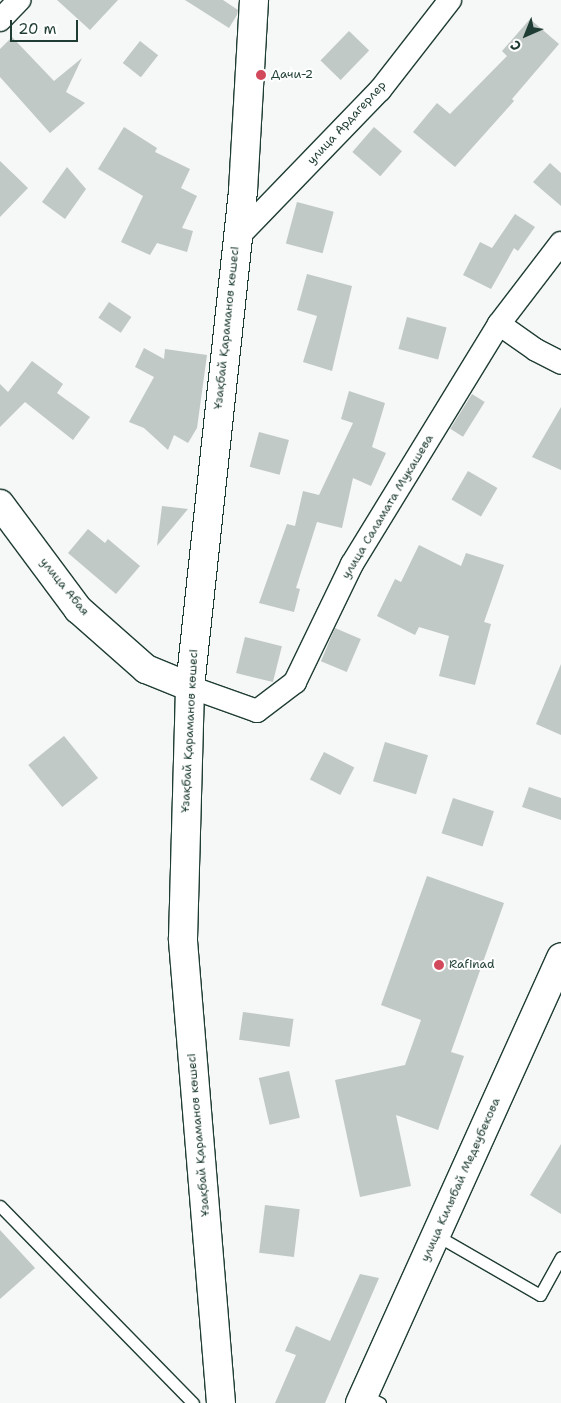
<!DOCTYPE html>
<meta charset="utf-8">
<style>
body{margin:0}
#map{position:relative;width:561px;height:1403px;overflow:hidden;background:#f6f7f7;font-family:"Shantell Sans",sans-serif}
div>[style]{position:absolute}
.building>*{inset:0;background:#c0c9c6;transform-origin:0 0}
.roads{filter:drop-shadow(1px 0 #1f3d34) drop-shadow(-1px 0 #1f3d34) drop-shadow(0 1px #1f3d34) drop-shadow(0 -1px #1f3d34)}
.service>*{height:11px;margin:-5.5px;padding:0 5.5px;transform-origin:5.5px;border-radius:5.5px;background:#fff}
.minor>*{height:22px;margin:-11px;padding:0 11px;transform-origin:11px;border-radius:11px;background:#fff}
.tertiary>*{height:28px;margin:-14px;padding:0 14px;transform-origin:14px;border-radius:14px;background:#fff}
.secondary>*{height:28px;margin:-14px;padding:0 14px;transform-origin:14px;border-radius:14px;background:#fff}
.dots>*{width:14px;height:14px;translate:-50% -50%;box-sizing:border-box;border:2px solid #fff;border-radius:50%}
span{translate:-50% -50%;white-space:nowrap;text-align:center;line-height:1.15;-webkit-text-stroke:4px #fff;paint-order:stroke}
.poi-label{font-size:12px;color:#1f3d34}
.left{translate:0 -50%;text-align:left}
.street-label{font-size:12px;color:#1f3d34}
.north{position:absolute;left:501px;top:10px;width:50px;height:50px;-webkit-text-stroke:4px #fff;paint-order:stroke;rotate:224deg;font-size:14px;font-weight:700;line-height:20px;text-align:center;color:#1f3d34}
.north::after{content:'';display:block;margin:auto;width:18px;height:22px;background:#1f3d34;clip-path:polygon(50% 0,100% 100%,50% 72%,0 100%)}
.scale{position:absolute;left:10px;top:20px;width:68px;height:22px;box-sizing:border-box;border:2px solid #1f3d34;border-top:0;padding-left:6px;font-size:15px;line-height:18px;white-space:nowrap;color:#1f3d34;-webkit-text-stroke:4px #fff;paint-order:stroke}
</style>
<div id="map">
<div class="building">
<div style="clip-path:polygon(57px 0,118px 0,90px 30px)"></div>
<div style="clip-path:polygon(185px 0,223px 0,238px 10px,237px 15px,229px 28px)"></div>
<div style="clip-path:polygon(530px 19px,559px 44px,512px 99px,514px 101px,455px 167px,413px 132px,437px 103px,450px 114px,507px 56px,502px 51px)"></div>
<div style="left:349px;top:31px;width:28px;height:41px;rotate:44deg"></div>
<div style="clip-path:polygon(12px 37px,54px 81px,82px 58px,66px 92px,85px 103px,50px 133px,0 77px,0 49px)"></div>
<div style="left:140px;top:41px;width:23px;height:28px;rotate:38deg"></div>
<div style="clip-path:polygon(124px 127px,157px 148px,155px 152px,190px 169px,181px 188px,197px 196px,182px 228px,193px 231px,187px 252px,157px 243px,150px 255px,121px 242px,143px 196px,98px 169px)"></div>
<div style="left:374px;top:127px;width:37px;height:33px;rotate:41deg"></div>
<div style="clip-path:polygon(0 161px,28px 188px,0 217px)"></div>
<div style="clip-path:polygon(550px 163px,561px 173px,561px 206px,533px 182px)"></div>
<div style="clip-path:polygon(67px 167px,86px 189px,65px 219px,42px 202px)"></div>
<div style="left:297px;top:202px;width:38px;height:43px;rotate:15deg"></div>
<div style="clip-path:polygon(515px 214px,535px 227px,518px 251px,514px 248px,491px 289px,463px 275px,480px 242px,492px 248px)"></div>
<div style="clip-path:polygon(307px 274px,352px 286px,332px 371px,303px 362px,317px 316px,297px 310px)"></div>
<div style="left:109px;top:302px;width:27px;height:19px;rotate:34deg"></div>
<div style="left:407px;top:317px;width:41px;height:33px;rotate:15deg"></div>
<div style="clip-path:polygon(144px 348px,164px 359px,165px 349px,207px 355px,197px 428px,188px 443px,174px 435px,168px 450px,144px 428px,129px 422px,154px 377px,135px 367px)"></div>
<div style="clip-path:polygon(32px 361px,63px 384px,57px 393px,90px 417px,73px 440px,25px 402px,0 427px,0 384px,8px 392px)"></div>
<div style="clip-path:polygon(349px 391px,385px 403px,372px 447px,386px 453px,371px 486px,353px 478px,342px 528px,317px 522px,296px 588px,300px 589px,294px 612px,259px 603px,287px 524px,295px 526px,303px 491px,319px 495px,353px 423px,341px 419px)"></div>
<div style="left:472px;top:394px;width:15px;height:41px;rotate:32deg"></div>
<div style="clip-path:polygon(561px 407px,561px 470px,532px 457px)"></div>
<div style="left:259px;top:432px;width:31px;height:36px;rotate:15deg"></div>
<div style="left:468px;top:471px;width:34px;height:33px;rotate:30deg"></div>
<div style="clip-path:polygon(162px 506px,188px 509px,157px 546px)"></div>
<div style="clip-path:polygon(88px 529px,105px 543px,108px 539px,140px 566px,116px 594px,68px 553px)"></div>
<div style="clip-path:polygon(419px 545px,461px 566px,466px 553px,504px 565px,484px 622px,491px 624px,475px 685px,439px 676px,449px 636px,419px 627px,415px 635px,377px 616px,395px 579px,401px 582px)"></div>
<div style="left:335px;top:628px;width:28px;height:36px;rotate:23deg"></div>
<div style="left:245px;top:637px;width:38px;height:37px;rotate:14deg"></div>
<div style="clip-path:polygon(561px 664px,561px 735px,536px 724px)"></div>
<div style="left:64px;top:736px;width:54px;height:46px;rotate:51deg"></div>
<div style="left:385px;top:742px;width:45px;height:41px;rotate:17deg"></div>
<div style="left:324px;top:752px;width:34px;height:31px;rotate:27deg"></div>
<div style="clip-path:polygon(529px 787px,561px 798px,561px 820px,522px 807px)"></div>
<div style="left:453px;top:798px;width:43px;height:37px;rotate:18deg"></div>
<div style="clip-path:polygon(427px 876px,504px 903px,451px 1052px,464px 1056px,438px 1130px,396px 1115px,411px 1186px,360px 1197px,335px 1080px,405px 1065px,421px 1020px,381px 1005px)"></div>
<div style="left:243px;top:1012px;width:51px;height:28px;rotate:8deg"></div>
<div style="left:289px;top:1071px;width:48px;height:31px;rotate:77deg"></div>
<div style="clip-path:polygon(561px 1144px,561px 1214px,530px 1195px)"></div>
<div style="left:265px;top:1205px;width:35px;height:48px;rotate:7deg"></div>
<div style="clip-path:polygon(0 1230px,35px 1268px,0 1299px)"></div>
<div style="clip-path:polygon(360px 1274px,379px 1278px,325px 1403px,275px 1403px,296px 1355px,285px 1351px,296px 1326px,330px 1341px)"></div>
</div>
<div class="roads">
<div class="service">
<div style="left:0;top:1206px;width:276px;rotate:45.6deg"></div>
<div style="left:436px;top:1235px;width:120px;rotate:30deg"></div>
<div style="left:540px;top:1295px;width:43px;rotate:-61.1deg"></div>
<div style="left:364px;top:1395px;width:18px;rotate:27deg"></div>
</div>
<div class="minor">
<div style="left:0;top:20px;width:28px;rotate:-46deg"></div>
<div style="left:236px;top:239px;width:207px;rotate:-46deg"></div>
<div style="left:380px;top:90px;width:114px;rotate:-52.1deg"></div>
<div style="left:499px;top:324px;width:45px;rotate:35.1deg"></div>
<div style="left:536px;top:350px;width:28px;rotate:27deg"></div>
<div style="left:190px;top:687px;width:71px;rotate:19.7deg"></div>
<div style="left:257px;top:711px;width:48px;rotate:-37.3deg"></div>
<div style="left:295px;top:682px;width:131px;rotate:-64.2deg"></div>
<div style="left:352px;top:564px;width:281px;rotate:-58.5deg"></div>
<div style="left:499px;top:324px;width:102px;rotate:-52.6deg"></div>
</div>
<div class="tertiary">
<div style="left:0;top:504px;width:131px;rotate:53.4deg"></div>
<div style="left:78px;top:609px;width:91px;rotate:41.4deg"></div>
<div style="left:146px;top:669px;width:48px;rotate:22.2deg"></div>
<div style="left:221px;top:1403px;width:466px;rotate:-94.7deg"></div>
<div style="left:183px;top:939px;width:252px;rotate:-88.4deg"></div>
<div style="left:190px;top:687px;width:499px;rotate:-83.9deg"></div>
<div style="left:243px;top:191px;width:191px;rotate:-86.7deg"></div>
</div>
<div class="secondary">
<div style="left:360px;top:1403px;width:489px;rotate:-65.7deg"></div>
</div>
</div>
<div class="dots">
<div style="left:261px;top:75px;background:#d1495b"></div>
<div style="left:439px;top:965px;background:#d1495b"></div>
</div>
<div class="poi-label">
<span class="left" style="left:271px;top:75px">Дачи-2</span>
<span class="left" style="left:449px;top:965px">Rafinad</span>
</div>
<div class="street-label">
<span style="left:347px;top:123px;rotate:-47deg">улица Ардагерлер</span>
<span style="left:227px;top:328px;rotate:-84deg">Ұзақбай Қараманов көшесі</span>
<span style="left:388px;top:507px;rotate:-59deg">улица Саламата Мукашева</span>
<span style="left:64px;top:587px;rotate:51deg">улица Абая</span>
<span style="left:190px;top:731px;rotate:-87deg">Ұзақбай Қараманов көшесі</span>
<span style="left:199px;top:1135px;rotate:-95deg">Ұзақбай Қараманов көшесі</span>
<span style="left:461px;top:1180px;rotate:-66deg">улица Килыбай Медеубекова</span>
</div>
<div class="north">С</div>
<div class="scale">20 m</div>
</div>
